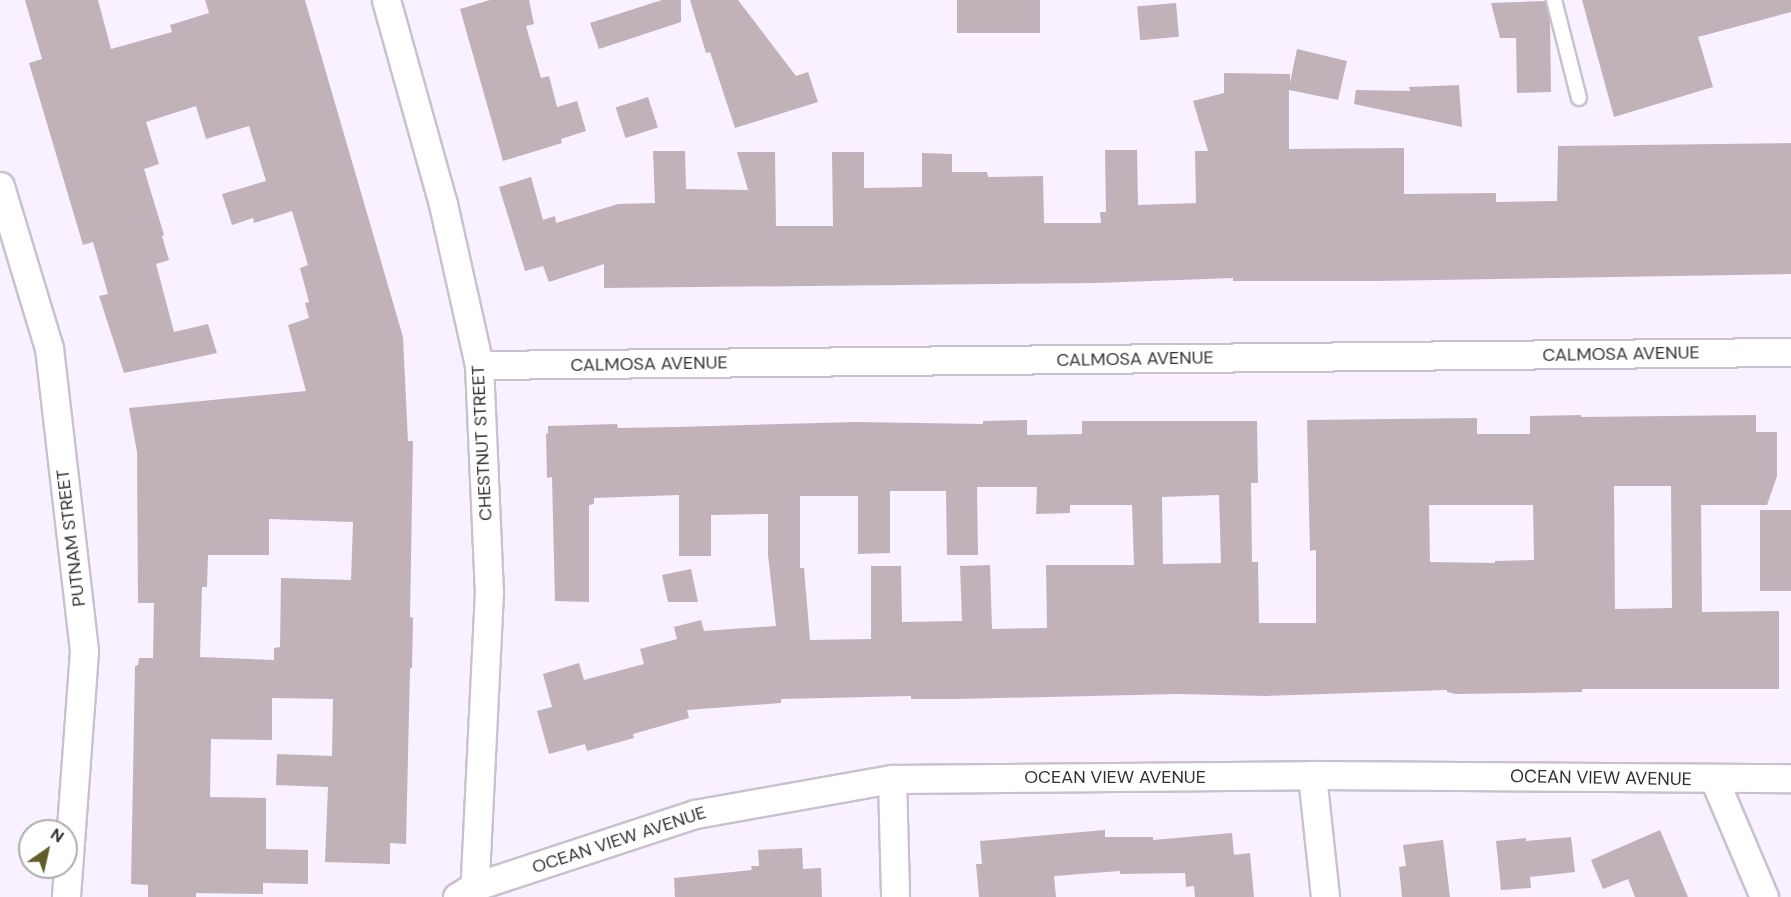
<!DOCTYPE html>
<style>
body{margin:0}
#map{position:relative;width:1791px;height:897px;overflow:hidden;background:#f9f1ff;font-family:"DM Sans",sans-serif}
div>[style]{position:absolute}
.building>*{inset:0;background:#c1b2ba;transform-origin:0 0}
.roads{filter:drop-shadow(2px 0 #c9c1cd) drop-shadow(-2px 0 #c9c1cd) drop-shadow(0 2px #c9c1cd) drop-shadow(0 -2px #c9c1cd)}
.lane>*{height:14px;margin:-7px;padding:0 7px;transform-origin:7px;border-radius:7px;background:#fff}
.street>*{height:27px;margin:-13.5px;padding:0 13.5px;transform-origin:13.5px;border-radius:13.5px;background:#fff}
span{translate:-50% -50%;white-space:nowrap;text-align:center;line-height:1.15;-webkit-text-stroke:5px #fff;paint-order:stroke}
.street-label{font-size:18px;color:#333035}
.north{position:absolute;left:18px;top:819px;width:60px;height:60px;box-sizing:border-box;background:#fff;border:2px solid #adacae;border-radius:50%;rotate:34deg;font-size:16px;font-weight:700;line-height:24px;text-align:center;color:#333035}
.north::after{content:'';display:block;margin:auto;width:21px;height:27px;background:#5f5e2b;clip-path:polygon(50% 0,100% 100%,50% 72%,0 100%)}
</style>
<div id="map">
<div class="building">
<div style="clip-path:polygon(evenodd,25px 0,98px 0,111px 49px,172px 32px,170px 25px,209px 13px,205px 0,305px 0,403px 337px,408px 441px,413px 441px,410px 617px,413px 618px,412px 668px,410px 668px,406px 844px,390px 843px,390px 864px,325px 862px,328px 787px,276px 785px,277px 754px,332px 756px,333px 699px,272px 698px,272px 740px,211px 739px,210px 797px,266px 798px,266px 849px,308px 850px,308px 884px,263px 883px,263px 894px,196px 893px,196px 897px,148px 897px,148px 885px,131px 884px,135px 666px,138px 665px,139px 658px,153px 658px,154px 603px,138px 603px,137px 452px,129px 408px,306px 391px,288px 325px,309px 318px,305px 303px,309px 302px,300px 268px,308px 265px,292px 211px,254px 223px,253px 218px,232px 225px,222px 194px,266px 181px,249px 126px,206px 139px,196px 106px,146px 122px,159px 164px,144px 169px,164px 235px,162px 236px,169px 260px,156px 264px,174px 332px,208px 324px,217px 353px,124px 373px,99px 296px,108px 294px,93px 242px,83px 245px,29px 63px,42px 59px,25px 0,269px 519px,353px 522px,351px 580px,281px 578px,280px 647px,274px 648px,274px 660px,200px 657px,202px 587px,207px 587px,208px 555px,269px 555px,269px 519px)"></div>
<div style="clip-path:polygon(490px 0,529px 0,534px 24px,526px 26px,541px 78px,549px 76px,557px 107px,577px 101px,586px 131px,561px 139px,562px 143px,503px 161px,460px 9px)"></div>
<div style="clip-path:polygon(662px 0,681px 0,681px 22px,599px 49px,590px 23px)"></div>
<div style="clip-path:polygon(690px 0,738px 0,796px 76px,808px 72px,818px 102px,735px 128px,710px 52px,706px 53px)"></div>
<div style="left:957px;top:0;width:83px;height:33px"></div>
<div style="clip-path:polygon(1582px 0,1791px 0,1791px 12px,1698px 37px,1713px 87px,1614px 117px)"></div>
<div style="clip-path:polygon(1545px 1px,1550px 21px,1551px 92px,1517px 93px,1516px 38px,1500px 38px,1491px 3px)"></div>
<div style="left:1176px;top:3px;width:34px;height:39px;rotate:85deg"></div>
<div style="clip-path:polygon(1297px 49px,1347px 61px,1338px 100px,1289px 90px,1289px 149px,1404px 148px,1404px 194px,1496px 193px,1496px 202px,1557px 201px,1558px 146px,1791px 143px,1791px 274px,1377px 281px,1233px 281px,1233px 278px,1096px 283px,604px 288px,604px 264px,549px 282px,543px 266px,525px 271px,499px 187px,531px 177px,543px 220px,555px 216px,556px 223px,618px 204px,655px 203px,653px 151px,685px 151px,686px 189px,748px 190px,737px 152px,775px 152px,776px 226px,833px 226px,832px 152px,864px 152px,864px 188px,922px 187px,922px 153px,952px 154px,952px 172px,987px 172px,988px 177px,1043px 176px,1044px 223px,1101px 223px,1100px 212px,1106px 212px,1105px 150px,1137px 150px,1138px 205px,1196px 203px,1195px 151px,1208px 151px,1193px 101px,1224px 93px,1224px 73px,1290px 74px,1290px 83px)"></div>
<div style="clip-path:polygon(1459px 85px,1462px 127px,1354px 104px,1356px 90px,1410px 91px,1409px 87px)"></div>
<div style="left:648px;top:97px;width:32px;height:34px;rotate:72deg"></div>
<div style="clip-path:polygon(evenodd,1581px 415px,1581px 417px,1756px 415px,1756px 432px,1777px 432px,1777px 476px,1767px 505px,1701px 505px,1702px 612px,1779px 611px,1779px 689px,1582px 689px,1582px 692px,1456px 694px,1447px 692px,1447px 690px,1266px 696px,1177px 694px,957px 699px,911px 699px,911px 696px,781px 699px,781px 703px,687px 710px,689px 718px,633px 734px,634px 738px,587px 751px,585px 744px,549px 754px,537px 711px,552px 707px,543px 674px,579px 663px,584px 680px,644px 664px,640px 649px,677px 639px,674px 627px,701px 620px,704px 631px,776px 626px,768px 555px,768px 514px,711px 515px,711px 556px,679px 556px,679px 495px,594px 498px,594px 504px,589px 505px,589px 602px,555px 601px,552px 477px,547px 478px,546px 433px,548px 434px,548px 426px,617px 424px,618px 428px,676px 427px,856px 422px,983px 424px,983px 421px,1027px 420px,1027px 435px,1082px 434px,1082px 421px,1257px 421px,1258px 483px,1251px 483px,1252px 562px,1258px 562px,1259px 623px,1316px 623px,1316px 550px,1310px 551px,1307px 420px,1477px 418px,1477px 434px,1530px 434px,1530px 416px,1581px 415px,1614px 486px,1671px 486px,1672px 608px,1615px 609px,1614px 486px,1581px 415px,977px 487px,1037px 487px,1036px 514px,1070px 513px,1070px 505px,1132px 505px,1134px 565px,1046px 565px,1047px 628px,992px 629px,990px 565px,960px 566px,962px 621px,902px 622px,901px 566px,871px 566px,871px 639px,810px 640px,804px 568px,800px 568px,800px 496px,858px 496px,858px 554px,890px 553px,890px 491px,946px 491px,947px 555px,978px 555px,977px 487px,1581px 415px,1219px 495px,1221px 563px,1163px 564px,1162px 497px,1219px 495px,1581px 415px,1429px 505px,1533px 505px,1534px 560px,1495px 561px,1495px 563px,1430px 562px,1429px 505px)"></div>
<div style="left:1760px;top:510px;width:31px;height:81px"></div>
<div style="clip-path:polygon(691px 569px,698px 602px,668px 602px,662px 575px)"></div>
<div style="clip-path:polygon(1105px 830px,1105px 837px,1153px 837px,1153px 840px,1232px 833px,1234px 855px,1250px 853px,1254px 897px,1195px 897px,1194px 886px,1186px 887px,1185px 873px,1120px 874px,1120px 871px,1054px 876px,1056px 897px,979px 897px,976px 864px,982px 864px,980px 841px)"></div>
<div style="clip-path:polygon(1660px 830px,1688px 897px,1635px 897px,1628px 879px,1603px 889px,1591px 860px)"></div>
<div style="clip-path:polygon(1571px 837px,1575px 872px,1530px 877px,1531px 888px,1501px 890px,1496px 841px,1526px 838px,1526px 841px)"></div>
<div style="clip-path:polygon(1443px 840px,1450px 897px,1402px 897px,1399px 867px,1406px 866px,1403px 845px)"></div>
<div style="clip-path:polygon(802px 848px,803px 869px,821px 868px,822px 897px,675px 897px,674px 878px,752px 870px,751px 866px,759px 866px,758px 850px)"></div>
</div>
<div class="roads">
<div class="lane">
<div style="left:1554px;top:0;width:101px;rotate:75.7deg"></div>
</div>
<div class="street">
<div style="left:386px;top:0;width:212px;rotate:74.4deg"></div>
<div style="left:443px;top:204px;width:165px;rotate:77.4deg"></div>
<div style="left:479px;top:365px;width:226px;rotate:87.5deg"></div>
<div style="left:489px;top:591px;width:306px;rotate:92.8deg"></div>
<div style="left:0;top:186px;width:169px;rotate:73.2deg"></div>
<div style="left:49px;top:348px;width:305px;rotate:83.4deg"></div>
<div style="left:84px;top:651px;width:247px;rotate:94.2deg"></div>
<div style="left:479px;top:365px;width:1312px;rotate:-0.57deg"></div>
<div style="left:1312px;top:775px;width:123px;rotate:83.9deg"></div>
<div style="left:892px;top:779px;width:118px;rotate:88.5deg"></div>
<div style="left:1714px;top:779px;width:128px;rotate:67deg"></div>
<div style="left:457px;top:897px;width:19px;rotate:-32deg"></div>
<div style="left:473px;top:887px;width:234px;rotate:-18.2deg"></div>
<div style="left:695px;top:814px;width:200px;rotate:-10.1deg"></div>
<div style="left:892px;top:779px;width:420px;rotate:-0.5deg"></div>
<div style="left:1312px;top:775px;width:479px;rotate:0.4deg"></div>
</div>
</div>
<div class="street-label">
<span style="left:1621px;top:354px;rotate:-1deg">CALMOSA AVENUE</span>
<span style="left:1135px;top:359px;rotate:-1deg">CALMOSA AVENUE</span>
<span style="left:649px;top:364px;rotate:-1deg">CALMOSA AVENUE</span>
<span style="left:482px;top:443px;rotate:-93deg">CHESTNUT STREET</span>
<span style="left:71px;top:538px;rotate:-97deg">PUTNAM STREET</span>
<span style="left:1115px;top:777px">OCEAN VIEW AVENUE</span>
<span style="left:1601px;top:778px;rotate:1deg">OCEAN VIEW AVENUE</span>
<span style="left:619px;top:840px;rotate:-18deg">OCEAN VIEW AVENUE</span>
</div>
<div class="north">N</div>
</div>
